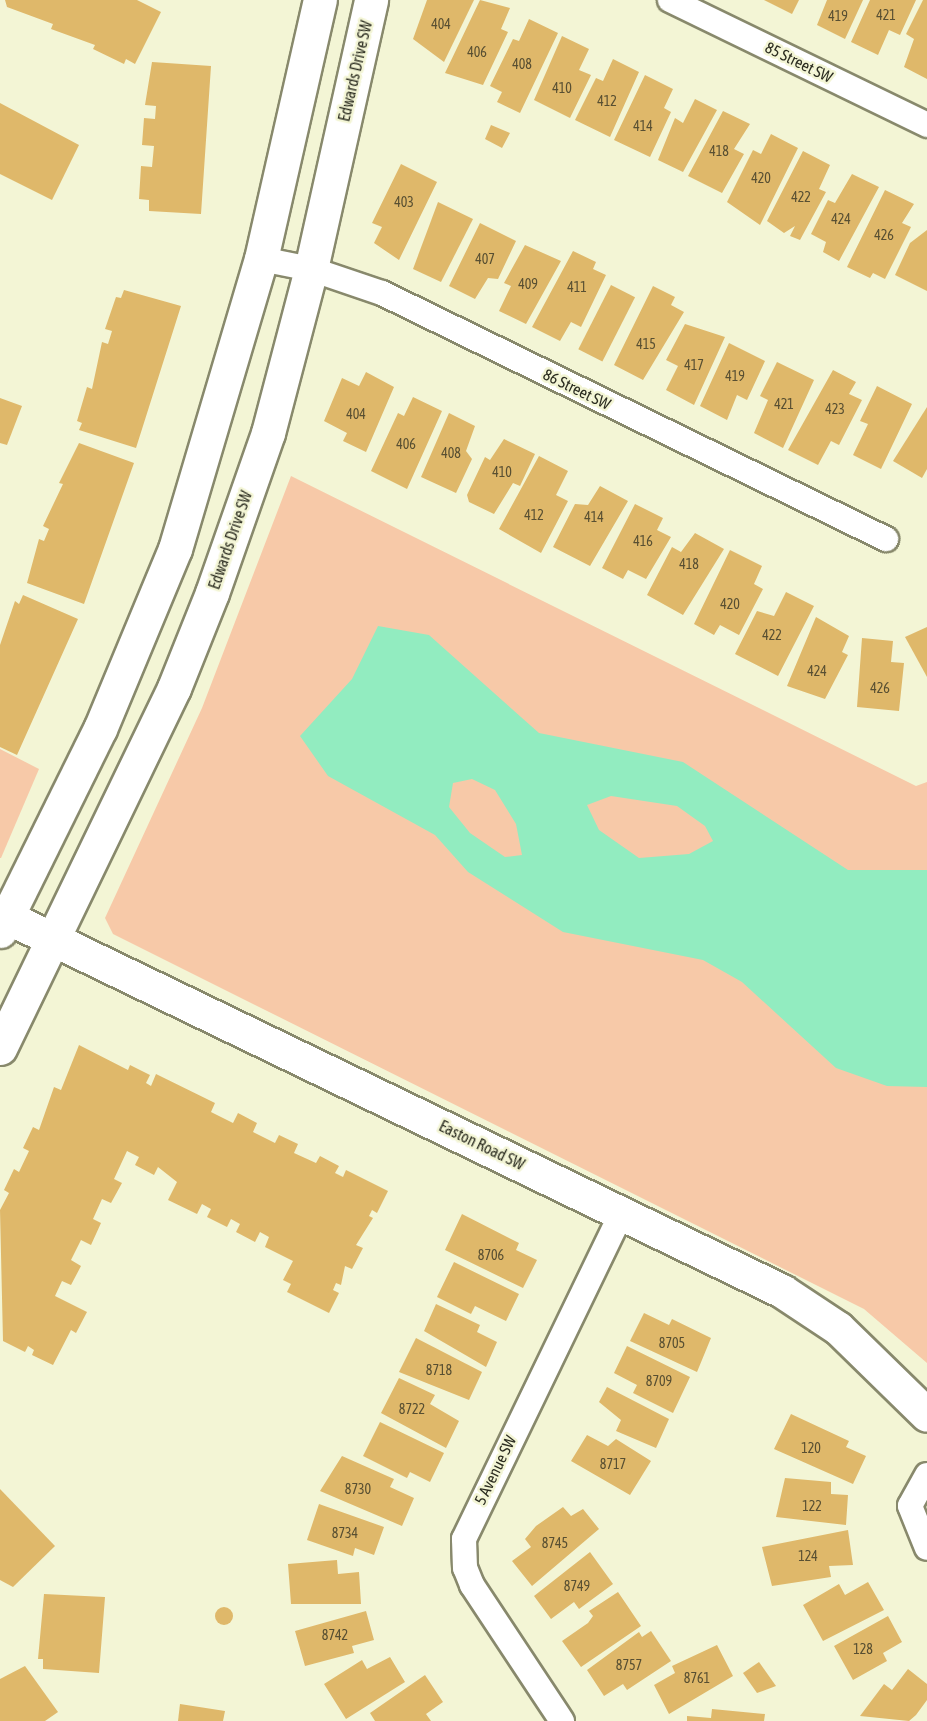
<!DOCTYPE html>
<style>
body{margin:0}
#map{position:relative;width:927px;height:1721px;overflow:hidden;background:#f3f5d5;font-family:"Asap Condensed",sans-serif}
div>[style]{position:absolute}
.green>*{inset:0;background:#f7c9a8}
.water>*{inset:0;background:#92ecc0}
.building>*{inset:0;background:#dfb86a;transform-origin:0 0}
.round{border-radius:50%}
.roads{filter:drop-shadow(2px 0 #88896c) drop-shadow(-2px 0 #88896c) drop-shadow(0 2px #88896c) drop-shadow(0 -2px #88896c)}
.street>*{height:24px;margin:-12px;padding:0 12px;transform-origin:12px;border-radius:12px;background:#fff}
.secondary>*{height:33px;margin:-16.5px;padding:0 16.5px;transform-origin:16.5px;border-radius:16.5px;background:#fff}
span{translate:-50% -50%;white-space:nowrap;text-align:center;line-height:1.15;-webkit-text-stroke:5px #f3f5d5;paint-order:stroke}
.number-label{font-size:14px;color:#584f32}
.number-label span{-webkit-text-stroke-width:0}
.street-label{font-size:16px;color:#2b2c20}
</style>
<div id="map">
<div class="green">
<div style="clip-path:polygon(291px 476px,916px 786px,927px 782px,927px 1363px,864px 1309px,113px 934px,105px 918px,202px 708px)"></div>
<div style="clip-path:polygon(0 749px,39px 769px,1px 858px,0 858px)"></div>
</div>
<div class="water">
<div style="clip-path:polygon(evenodd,378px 626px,429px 635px,539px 733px,683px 762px,848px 870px,927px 870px,927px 1087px,887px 1086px,836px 1068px,742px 982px,703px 960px,563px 932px,468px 872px,435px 835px,328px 776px,300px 736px,352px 679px,378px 626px,472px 779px,495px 790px,516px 824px,522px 855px,505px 857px,470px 833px,449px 807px,453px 783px,472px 779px,378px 626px,611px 796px,677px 806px,705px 826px,713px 841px,689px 854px,639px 858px,599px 830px,587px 805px,611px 796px)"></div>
</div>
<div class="building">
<div style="clip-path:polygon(5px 0,137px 0,161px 12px,135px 64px,126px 59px,124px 64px,93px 49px,95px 45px,51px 29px,53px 24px,7px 7px)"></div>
<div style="clip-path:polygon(427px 0,474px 0,444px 62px,413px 39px)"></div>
<div style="clip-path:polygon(480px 0,510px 8px,501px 29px,508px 32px,483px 85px,445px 73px)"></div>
<div style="clip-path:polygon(764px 0,799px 0,792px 14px)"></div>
<div style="clip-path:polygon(827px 0,863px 0,845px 39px,817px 25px)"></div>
<div style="clip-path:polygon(870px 0,916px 0,900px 35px,889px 30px,878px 55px,851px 42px)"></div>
<div style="clip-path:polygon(923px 0,927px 0,927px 79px,904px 67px,914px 39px,906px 34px)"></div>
<div style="clip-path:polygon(529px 19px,558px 33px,520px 113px,497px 102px,502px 92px,490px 86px,513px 39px,519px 41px)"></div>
<div style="clip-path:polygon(562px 36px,589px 49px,579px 70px,591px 75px,570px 118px,534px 100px)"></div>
<div style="clip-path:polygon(613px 59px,639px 72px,610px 137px,575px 120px,596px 78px,603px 81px)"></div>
<div style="clip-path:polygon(152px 62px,211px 66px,201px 214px,149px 211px,149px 200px,139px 199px,141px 166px,152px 167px,154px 146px,142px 145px,144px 118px,155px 119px,156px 106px,145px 105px)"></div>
<div style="clip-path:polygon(645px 75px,673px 89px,664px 108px,671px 112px,650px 157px,614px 140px)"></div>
<div style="clip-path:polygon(695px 99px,717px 110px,683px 172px,658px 160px,675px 118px,683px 123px)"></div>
<div style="clip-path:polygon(0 103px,79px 145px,52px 200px,0 174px)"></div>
<div style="clip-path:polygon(723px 111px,750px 124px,734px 149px,744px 154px,722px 193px,688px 176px)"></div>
<div style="clip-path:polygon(491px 125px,510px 133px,502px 148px,485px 139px)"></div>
<div style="clip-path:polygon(771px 134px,798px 148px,760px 225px,727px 202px,753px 150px,761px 154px)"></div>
<div style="clip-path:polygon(803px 151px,830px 165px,819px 189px,826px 192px,800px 240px,790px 236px,795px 226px,784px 233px,767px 221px)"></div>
<div style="clip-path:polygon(401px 164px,437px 182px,399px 260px,374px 243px,382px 227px,372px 223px)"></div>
<div style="clip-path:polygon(852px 174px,879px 187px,839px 261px,823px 252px,826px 242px,811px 234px,828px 200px,835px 203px)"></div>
<div style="clip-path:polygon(885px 190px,914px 204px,902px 223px,911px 227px,885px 279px,873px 273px,870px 278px,847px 267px)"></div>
<div style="clip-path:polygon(438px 202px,473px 219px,441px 282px,413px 269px)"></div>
<div style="clip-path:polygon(480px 223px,516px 241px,498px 279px,488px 278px,475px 299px,449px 286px)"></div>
<div style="clip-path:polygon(927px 230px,927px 291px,895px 275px,910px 243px)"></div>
<div style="clip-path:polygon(525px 245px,561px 261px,526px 324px,499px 311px,511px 286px,504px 283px)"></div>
<div style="clip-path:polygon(573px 251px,596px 262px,593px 269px,606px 275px,581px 327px,571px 322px,560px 341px,532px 327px)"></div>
<div style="left:611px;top:285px;width:27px;height:72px;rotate:27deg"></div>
<div style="clip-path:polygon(653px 286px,675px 297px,671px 305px,684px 312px,643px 380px,614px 365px)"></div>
<div style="clip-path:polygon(124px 290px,181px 306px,136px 448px,79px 430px,82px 423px,77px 421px,87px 387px,92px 389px,102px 342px,108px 344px,112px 331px,105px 329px,116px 297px,121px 298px)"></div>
<div style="clip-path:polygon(685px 324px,725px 337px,694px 405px,666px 390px,678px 366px,666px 360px)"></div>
<div style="clip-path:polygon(729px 343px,765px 361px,747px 400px,737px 395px,727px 420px,700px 406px)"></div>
<div style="clip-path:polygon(777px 362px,814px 380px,783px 448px,754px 433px,768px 400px,760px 396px)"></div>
<div style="clip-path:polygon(833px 370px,856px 382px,849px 394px,862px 400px,839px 445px,831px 441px,818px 465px,788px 450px)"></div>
<div style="clip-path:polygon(366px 372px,394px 387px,366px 452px,343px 441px,347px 433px,324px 421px,342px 378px,359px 386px)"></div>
<div style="clip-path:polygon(877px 386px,912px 404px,881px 469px,853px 455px,868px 424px,860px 421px)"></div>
<div style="clip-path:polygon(413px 397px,442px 411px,407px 489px,371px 471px,398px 413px,404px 416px)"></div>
<div style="clip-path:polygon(0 398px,22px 406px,7px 445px,0 443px)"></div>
<div style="clip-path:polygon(927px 407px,927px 469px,922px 478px,893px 461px)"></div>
<div style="clip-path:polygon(449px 413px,475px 426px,466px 451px,472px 459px,456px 493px,421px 477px)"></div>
<div style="clip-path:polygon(504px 439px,535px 454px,520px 486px,513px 483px,494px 514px,469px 502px,467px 495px,485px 457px,490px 460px)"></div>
<div style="clip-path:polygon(79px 443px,134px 463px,84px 604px,27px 583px,39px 539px,44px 541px,49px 529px,43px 526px,63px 484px,59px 483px)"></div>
<div style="clip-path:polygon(539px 456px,568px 471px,556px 495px,568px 501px,541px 553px,499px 529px)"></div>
<div style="clip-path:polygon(600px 486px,628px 501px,590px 566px,553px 547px,575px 504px,588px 505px)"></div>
<div style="clip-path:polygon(635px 504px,663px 518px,657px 530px,671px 537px,646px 579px,628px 570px,623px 579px,602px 568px)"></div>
<div style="clip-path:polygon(695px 533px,724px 549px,683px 615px,647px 595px,672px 547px,681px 552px)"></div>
<div style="clip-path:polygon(730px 550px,762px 566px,754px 584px,763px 589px,739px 635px,720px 625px,714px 635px,694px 624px)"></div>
<div style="clip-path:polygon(786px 592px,814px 606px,778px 676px,735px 654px,757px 611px,774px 616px)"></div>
<div style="clip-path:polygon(23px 595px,78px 619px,17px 755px,0 747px,0 645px,15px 601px,19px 604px)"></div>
<div style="clip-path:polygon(816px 617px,849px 636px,842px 652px,848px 655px,825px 699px,787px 686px)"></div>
<div style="clip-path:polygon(927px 627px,927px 677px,905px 637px)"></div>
<div style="clip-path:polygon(862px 638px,893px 641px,891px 662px,904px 663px,899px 711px,857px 707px)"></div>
<div style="clip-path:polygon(79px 1045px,128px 1070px,130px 1065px,150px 1075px,146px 1083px,151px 1086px,156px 1074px,215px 1103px,211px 1112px,233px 1123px,238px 1113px,257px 1123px,253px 1132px,275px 1143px,279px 1135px,298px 1144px,294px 1153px,316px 1163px,320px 1156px,339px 1166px,335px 1173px,343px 1177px,346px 1170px,388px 1191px,377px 1213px,372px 1210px,369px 1216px,373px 1218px,356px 1245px,363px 1248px,352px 1269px,345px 1266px,341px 1285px,336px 1283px,333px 1290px,339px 1293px,329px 1313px,287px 1292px,291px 1284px,283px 1280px,293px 1261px,265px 1247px,269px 1237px,260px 1232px,255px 1242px,236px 1232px,240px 1224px,231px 1219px,227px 1227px,207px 1217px,211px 1209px,202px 1204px,197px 1214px,168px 1200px,177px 1182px,158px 1167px,154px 1175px,135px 1165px,139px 1157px,127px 1151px,114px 1179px,122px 1183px,111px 1203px,102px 1199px,93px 1219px,101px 1223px,91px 1245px,81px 1240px,71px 1260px,81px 1266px,71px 1285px,62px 1281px,55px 1296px,87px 1312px,76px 1333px,71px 1330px,53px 1365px,32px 1355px,34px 1350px,28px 1346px,25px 1352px,3px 1341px,0 1210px,9px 1193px,4px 1190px,14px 1169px,19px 1172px,29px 1151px,23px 1148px,33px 1127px,39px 1130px,54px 1087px,61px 1090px)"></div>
<div style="clip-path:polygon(462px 1214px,519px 1243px,516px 1250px,537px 1260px,523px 1288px,445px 1250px)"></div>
<div style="clip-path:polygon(454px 1262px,519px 1294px,506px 1321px,475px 1306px,471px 1314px,437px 1297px)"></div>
<div style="clip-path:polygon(436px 1304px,480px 1325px,477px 1332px,497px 1342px,486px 1367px,424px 1331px)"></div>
<div style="clip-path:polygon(644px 1313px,669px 1325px,672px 1319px,711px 1338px,697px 1372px,630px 1341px)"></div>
<div style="clip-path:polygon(416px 1338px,482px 1372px,469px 1400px,399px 1372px)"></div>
<div style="clip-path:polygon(627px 1346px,690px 1377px,673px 1413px,633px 1393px,637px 1385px,614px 1373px)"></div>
<div style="clip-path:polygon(399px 1378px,435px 1395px,430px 1404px,459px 1421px,446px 1448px,381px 1413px)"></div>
<div style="clip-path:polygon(607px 1387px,669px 1419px,656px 1448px,616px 1431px,621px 1420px,599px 1402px)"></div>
<div style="clip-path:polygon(791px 1414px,849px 1441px,846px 1447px,866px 1456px,853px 1484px,774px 1449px)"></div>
<div style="clip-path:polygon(380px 1422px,444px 1453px,430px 1482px,410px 1472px,407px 1478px,363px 1456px)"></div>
<div style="clip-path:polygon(587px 1435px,608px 1446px,616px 1439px,651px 1461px,630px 1495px,571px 1461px)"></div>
<div style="clip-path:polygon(342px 1456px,394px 1479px,390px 1487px,414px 1498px,402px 1526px,320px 1491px)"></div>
<div style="clip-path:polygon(785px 1478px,831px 1482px,831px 1494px,848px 1495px,846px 1525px,776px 1517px)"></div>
<div style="clip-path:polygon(0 1489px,55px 1546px,13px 1587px,0 1580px)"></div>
<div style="clip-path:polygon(319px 1504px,384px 1527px,374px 1555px,355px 1548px,353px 1556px,307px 1540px)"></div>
<div style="clip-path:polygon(563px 1507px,571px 1516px,583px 1509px,599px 1529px,532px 1586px,512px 1561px,531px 1547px,525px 1539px,536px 1526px)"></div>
<div style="clip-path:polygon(848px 1530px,853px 1565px,829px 1566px,831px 1577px,772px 1586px,762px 1547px)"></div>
<div style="clip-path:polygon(590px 1552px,613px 1584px,579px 1609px,574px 1602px,551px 1619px,534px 1596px)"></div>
<div style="clip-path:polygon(337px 1560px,338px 1574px,359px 1572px,361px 1604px,291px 1604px,288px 1564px)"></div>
<div style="clip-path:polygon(868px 1582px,884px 1610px,823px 1641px,803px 1605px,839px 1584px,845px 1595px)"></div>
<div style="clip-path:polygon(618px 1592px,641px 1626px,581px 1667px,562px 1641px,588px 1623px,593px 1616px,589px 1611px)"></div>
<div style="clip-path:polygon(44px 1594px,105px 1597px,99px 1673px,43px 1669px,43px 1659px,38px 1659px)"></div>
<div class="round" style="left:215px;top:1607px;width:18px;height:18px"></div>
<div style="clip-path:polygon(366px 1611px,374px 1640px,352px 1646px,354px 1653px,305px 1666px,295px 1631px)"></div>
<div style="clip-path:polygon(888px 1616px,902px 1642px,883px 1653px,887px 1661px,853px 1680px,834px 1646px)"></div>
<div style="clip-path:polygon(651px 1631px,671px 1661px,627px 1690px,623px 1684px,604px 1696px,587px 1670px,639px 1632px,642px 1637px)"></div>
<div style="clip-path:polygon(717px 1645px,733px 1676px,669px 1714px,654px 1685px,675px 1673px,672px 1666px)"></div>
<div style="clip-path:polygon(390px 1657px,405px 1682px,346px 1719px,324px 1684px,362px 1660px,367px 1669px)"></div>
<div style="clip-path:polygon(759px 1662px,776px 1686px,757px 1693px,743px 1673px)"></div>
<div style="clip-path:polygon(25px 1666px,58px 1712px,45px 1721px,0 1721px,0 1679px)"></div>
<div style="clip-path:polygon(908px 1669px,927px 1684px,927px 1700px,916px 1715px,909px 1721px,860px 1716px,884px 1684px,892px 1690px)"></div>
<div style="clip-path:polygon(425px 1675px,443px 1702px,426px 1714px,431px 1721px,375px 1721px,370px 1713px)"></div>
<div style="clip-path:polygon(180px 1704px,225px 1711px,223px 1721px,178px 1721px)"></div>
<div style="clip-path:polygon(712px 1709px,765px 1714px,764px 1721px,687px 1721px,687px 1716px,711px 1718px)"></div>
</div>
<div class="roads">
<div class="street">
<div style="left:670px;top:0;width:286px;rotate:25.9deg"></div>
<div style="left:261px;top:259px;width:51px;rotate:11.3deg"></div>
<div style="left:311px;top:269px;width:75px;rotate:18.7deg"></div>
<div style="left:382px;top:293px;width:561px;rotate:26.02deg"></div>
<div style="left:927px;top:1475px;width:35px;rotate:119deg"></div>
<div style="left:910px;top:1506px;width:45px;rotate:68deg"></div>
<div style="left:562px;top:1721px;width:163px;rotate:-123.5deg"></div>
<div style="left:472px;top:1585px;width:18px;rotate:-112deg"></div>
<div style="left:465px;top:1568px;width:29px;rotate:-92deg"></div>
<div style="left:464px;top:1539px;width:363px;rotate:-64.2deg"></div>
</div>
<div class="secondary">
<div style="left:7px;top:917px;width:861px;rotate:25.76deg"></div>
<div style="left:782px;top:1291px;width:67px;rotate:33.5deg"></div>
<div style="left:838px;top:1328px;width:124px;rotate:44.3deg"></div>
<div style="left:0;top:931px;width:225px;rotate:-63.7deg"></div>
<div style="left:100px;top:729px;width:195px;rotate:-67.4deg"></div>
<div style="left:175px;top:549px;width:302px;rotate:-73.5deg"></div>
<div style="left:261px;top:259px;width:266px;rotate:-77.2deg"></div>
<div style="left:0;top:1048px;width:400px;rotate:-64.2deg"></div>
<div style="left:174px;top:688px;width:102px;rotate:-68.2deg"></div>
<div style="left:212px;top:593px;width:170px;rotate:-70.7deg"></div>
<div style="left:268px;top:433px;width:170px;rotate:-75.3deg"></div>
<div style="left:311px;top:269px;width:276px;rotate:-77.4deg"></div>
</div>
</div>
<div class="number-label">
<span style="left:886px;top:15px">421</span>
<span style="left:838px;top:16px">419</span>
<span style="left:441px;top:24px">404</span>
<span style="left:477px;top:52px">406</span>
<span style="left:522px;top:64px">408</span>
<span style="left:562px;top:88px">410</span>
<span style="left:607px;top:101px">412</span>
<span style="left:643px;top:126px">414</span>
<span style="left:719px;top:151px">418</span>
<span style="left:761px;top:178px">420</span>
<span style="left:801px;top:197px">422</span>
<span style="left:404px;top:202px">403</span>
<span style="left:841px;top:219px">424</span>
<span style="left:884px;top:235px">426</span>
<span style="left:485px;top:259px">407</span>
<span style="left:528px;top:284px">409</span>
<span style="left:577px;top:287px">411</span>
<span style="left:646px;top:344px">415</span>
<span style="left:694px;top:365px">417</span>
<span style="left:735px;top:376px">419</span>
<span style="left:784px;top:404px">421</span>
<span style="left:835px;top:409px">423</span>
<span style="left:356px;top:414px">404</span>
<span style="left:406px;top:444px">406</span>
<span style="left:451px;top:453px">408</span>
<span style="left:502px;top:472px">410</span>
<span style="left:534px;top:515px">412</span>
<span style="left:594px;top:517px">414</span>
<span style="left:643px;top:541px">416</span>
<span style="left:689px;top:564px">418</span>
<span style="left:730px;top:604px">420</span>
<span style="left:772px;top:635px">422</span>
<span style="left:817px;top:671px">424</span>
<span style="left:880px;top:688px">426</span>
<span style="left:491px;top:1255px">8706</span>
<span style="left:672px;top:1343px">8705</span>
<span style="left:439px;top:1370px">8718</span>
<span style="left:659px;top:1381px">8709</span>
<span style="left:412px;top:1409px">8722</span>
<span style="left:811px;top:1448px">120</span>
<span style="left:613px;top:1464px">8717</span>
<span style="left:358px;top:1489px">8730</span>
<span style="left:812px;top:1506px">122</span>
<span style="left:345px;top:1533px">8734</span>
<span style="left:555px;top:1543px">8745</span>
<span style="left:808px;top:1556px">124</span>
<span style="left:577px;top:1586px">8749</span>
<span style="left:335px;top:1635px">8742</span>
<span style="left:863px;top:1649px">128</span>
<span style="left:629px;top:1665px">8757</span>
<span style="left:697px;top:1678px">8761</span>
</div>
<div class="street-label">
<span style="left:799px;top:62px;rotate:26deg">85 Street SW</span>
<span style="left:355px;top:71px;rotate:-77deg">Edwards Drive SW</span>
<span style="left:577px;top:389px;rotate:26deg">86 Street SW</span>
<span style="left:230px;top:540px;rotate:-71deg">Edwards Drive SW</span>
<span style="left:482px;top:1145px;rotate:26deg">Easton Road SW</span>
<span style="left:495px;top:1470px;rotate:-64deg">5 Avenue SW</span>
</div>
</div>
